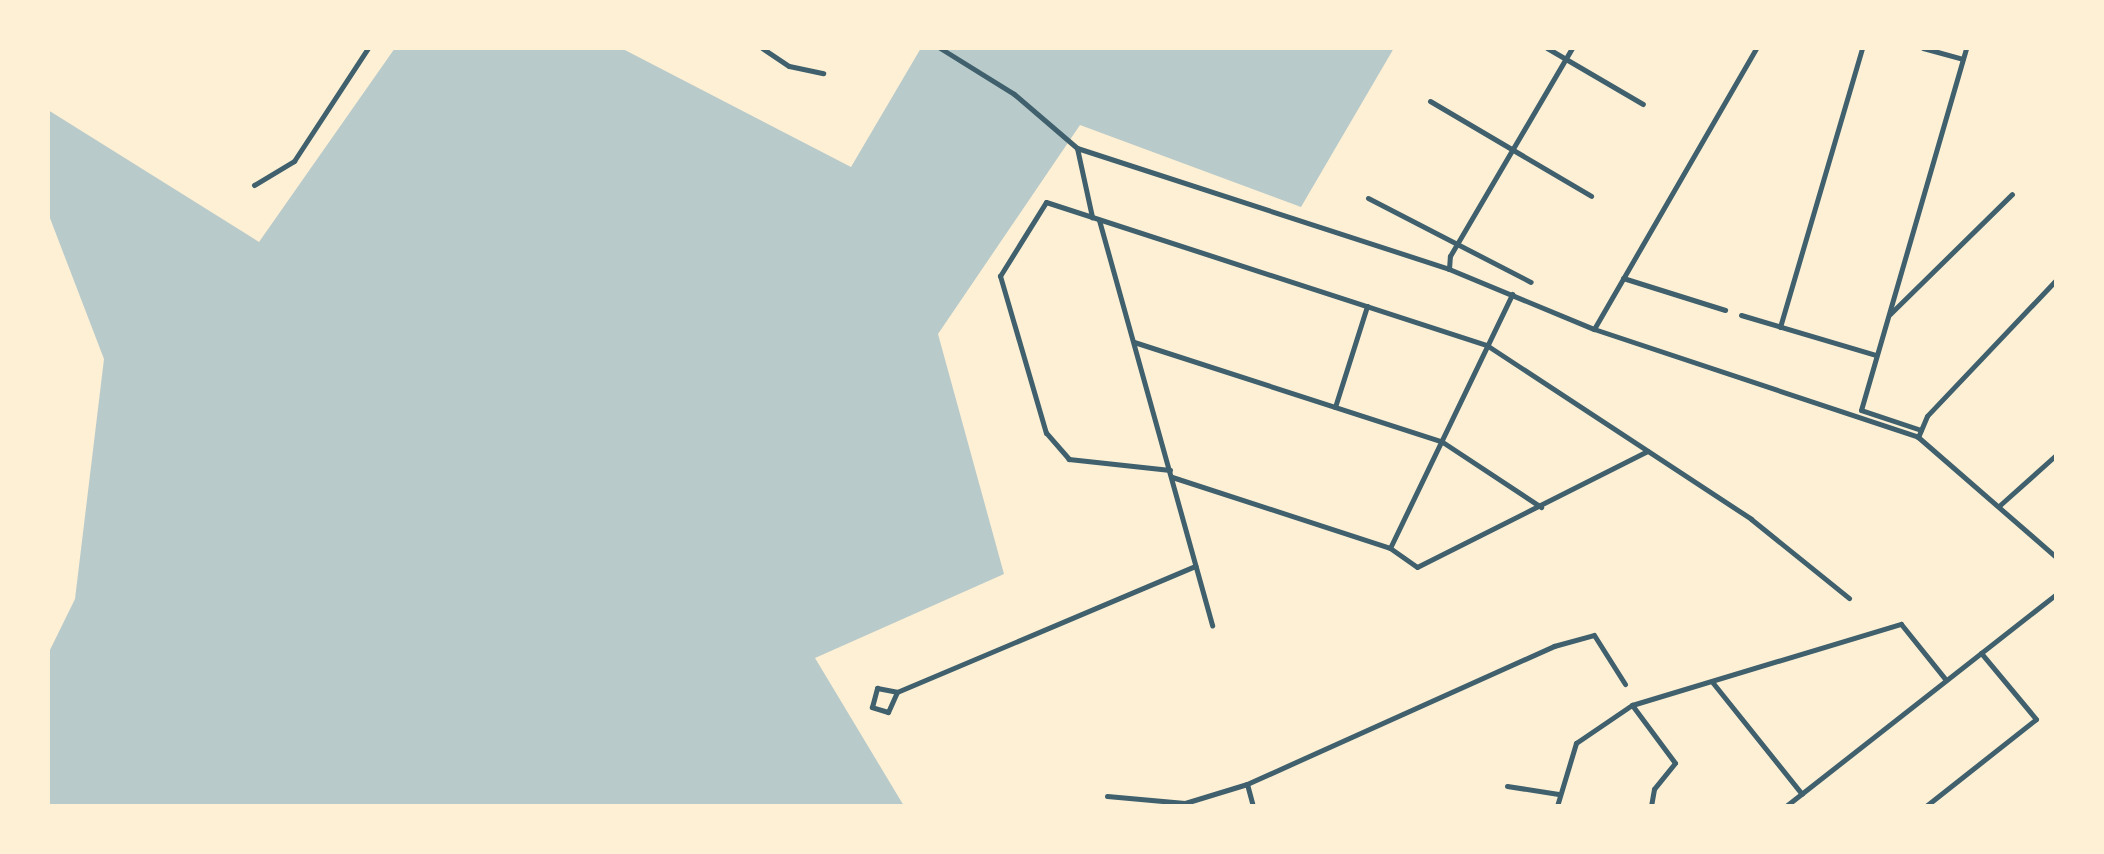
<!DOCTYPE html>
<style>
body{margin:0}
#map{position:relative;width:2104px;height:854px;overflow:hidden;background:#fdf0d5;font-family:"Fira Sans",sans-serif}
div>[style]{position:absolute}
.green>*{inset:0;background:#b9caca}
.minor>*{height:5px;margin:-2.5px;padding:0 2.5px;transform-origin:2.5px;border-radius:2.5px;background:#3f606c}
span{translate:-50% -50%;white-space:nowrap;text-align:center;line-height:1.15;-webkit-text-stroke:8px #fdf0d5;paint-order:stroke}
.frame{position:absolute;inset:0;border:50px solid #fdf0d5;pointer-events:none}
</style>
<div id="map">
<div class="green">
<div style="clip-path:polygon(395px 48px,621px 48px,851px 167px,921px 48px,1394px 48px,1301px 207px,1080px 125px,938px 334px,1004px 574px,815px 658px,904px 806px,48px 806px,48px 654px,75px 599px,104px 359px,48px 213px,48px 110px,259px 242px)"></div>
</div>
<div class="minor">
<div style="left:762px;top:48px;width:32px;rotate:34deg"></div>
<div style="left:789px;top:66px;width:35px;rotate:12deg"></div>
<div style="left:940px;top:48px;width:87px;rotate:31.9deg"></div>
<div style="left:1014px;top:94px;width:83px;rotate:40.6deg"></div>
<div style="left:1077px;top:148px;width:391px;rotate:18deg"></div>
<div style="left:1449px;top:269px;width:157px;rotate:22.5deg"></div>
<div style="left:1594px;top:329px;width:342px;rotate:18.4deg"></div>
<div style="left:1547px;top:48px;width:111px;rotate:30.3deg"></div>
<div style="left:1923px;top:48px;width:41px;rotate:15.4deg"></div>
<div style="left:1430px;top:101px;width:187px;rotate:30.5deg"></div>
<div style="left:1077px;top:148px;width:71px;rotate:77.7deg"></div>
<div style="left:254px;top:185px;width:47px;rotate:-31deg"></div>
<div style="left:294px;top:161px;width:135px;rotate:-56.8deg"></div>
<div style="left:1368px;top:198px;width:183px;rotate:27.3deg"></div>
<div style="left:1099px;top:220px;width:421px;rotate:74.4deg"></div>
<div style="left:1449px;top:269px;width:13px;rotate:-86deg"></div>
<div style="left:1450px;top:256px;width:241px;rotate:-59.6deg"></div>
<div style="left:1623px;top:278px;width:107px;rotate:17.4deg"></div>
<div style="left:2056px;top:280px;width:187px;rotate:133.5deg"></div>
<div style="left:1927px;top:416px;width:23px;rotate:113deg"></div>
<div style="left:1918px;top:437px;width:183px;rotate:41deg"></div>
<div style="left:1890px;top:314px;width:171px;rotate:-44.5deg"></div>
<div style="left:1741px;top:315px;width:141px;rotate:16.5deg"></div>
<div style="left:1780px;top:327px;width:291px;rotate:-73.6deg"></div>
<div style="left:1594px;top:329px;width:324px;rotate:-60deg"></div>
<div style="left:1134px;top:342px;width:323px;rotate:17.9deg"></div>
<div style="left:1441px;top:441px;width:120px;rotate:33.4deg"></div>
<div style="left:1335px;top:407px;width:106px;rotate:-72.4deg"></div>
<div style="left:1921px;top:430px;width:63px;rotate:-161.6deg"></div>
<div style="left:1861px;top:410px;width:377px;rotate:-73.8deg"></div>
<div style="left:1170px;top:470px;width:102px;rotate:-173.8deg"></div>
<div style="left:1069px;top:459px;width:35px;rotate:-131deg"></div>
<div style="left:1046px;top:433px;width:164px;rotate:-106.3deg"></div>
<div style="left:1000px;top:276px;width:87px;rotate:-58.1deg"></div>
<div style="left:1046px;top:202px;width:465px;rotate:18deg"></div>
<div style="left:1488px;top:346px;width:315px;rotate:33.3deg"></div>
<div style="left:1751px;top:519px;width:126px;rotate:38.9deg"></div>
<div style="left:1172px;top:477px;width:229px;rotate:18deg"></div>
<div style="left:1390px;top:548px;width:33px;rotate:35deg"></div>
<div style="left:1417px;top:567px;width:258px;rotate:-26.7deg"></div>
<div style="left:2000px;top:505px;width:75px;rotate:-41.8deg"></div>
<div style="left:1390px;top:548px;width:282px;rotate:-64.3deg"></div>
<div style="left:1713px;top:683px;width:142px;rotate:51.3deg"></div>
<div style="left:897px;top:692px;width:22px;rotate:114deg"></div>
<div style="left:888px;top:712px;width:17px;rotate:-163deg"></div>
<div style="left:872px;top:707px;width:20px;rotate:-75deg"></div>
<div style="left:877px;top:688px;width:20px;rotate:11deg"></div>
<div style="left:897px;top:692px;width:324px;rotate:-22.9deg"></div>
<div style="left:1632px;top:705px;width:72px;rotate:53.4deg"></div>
<div style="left:1675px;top:763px;width:33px;rotate:129deg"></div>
<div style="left:1654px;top:789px;width:17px;rotate:100deg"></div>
<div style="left:1247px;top:784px;width:23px;rotate:75deg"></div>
<div style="left:1507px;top:786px;width:52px;rotate:8.9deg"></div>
<div style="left:1107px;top:796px;width:78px;rotate:5.1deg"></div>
<div style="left:1185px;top:803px;width:65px;rotate:-17deg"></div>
<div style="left:1247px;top:784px;width:337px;rotate:-24.2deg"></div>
<div style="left:1554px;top:646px;width:41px;rotate:-15.4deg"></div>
<div style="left:1594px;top:635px;width:58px;rotate:57.7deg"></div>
<div style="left:1557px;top:806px;width:66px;rotate:-73.2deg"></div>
<div style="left:1576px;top:743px;width:68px;rotate:-34.2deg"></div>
<div style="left:1632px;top:705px;width:281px;rotate:-16.8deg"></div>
<div style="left:1901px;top:624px;width:72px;rotate:51.2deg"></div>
<div style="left:1786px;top:806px;width:343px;rotate:-38.1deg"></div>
<div style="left:1926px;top:806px;width:140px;rotate:-38.3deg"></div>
<div style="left:2036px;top:719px;width:86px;rotate:-129.8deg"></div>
</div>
<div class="frame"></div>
</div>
